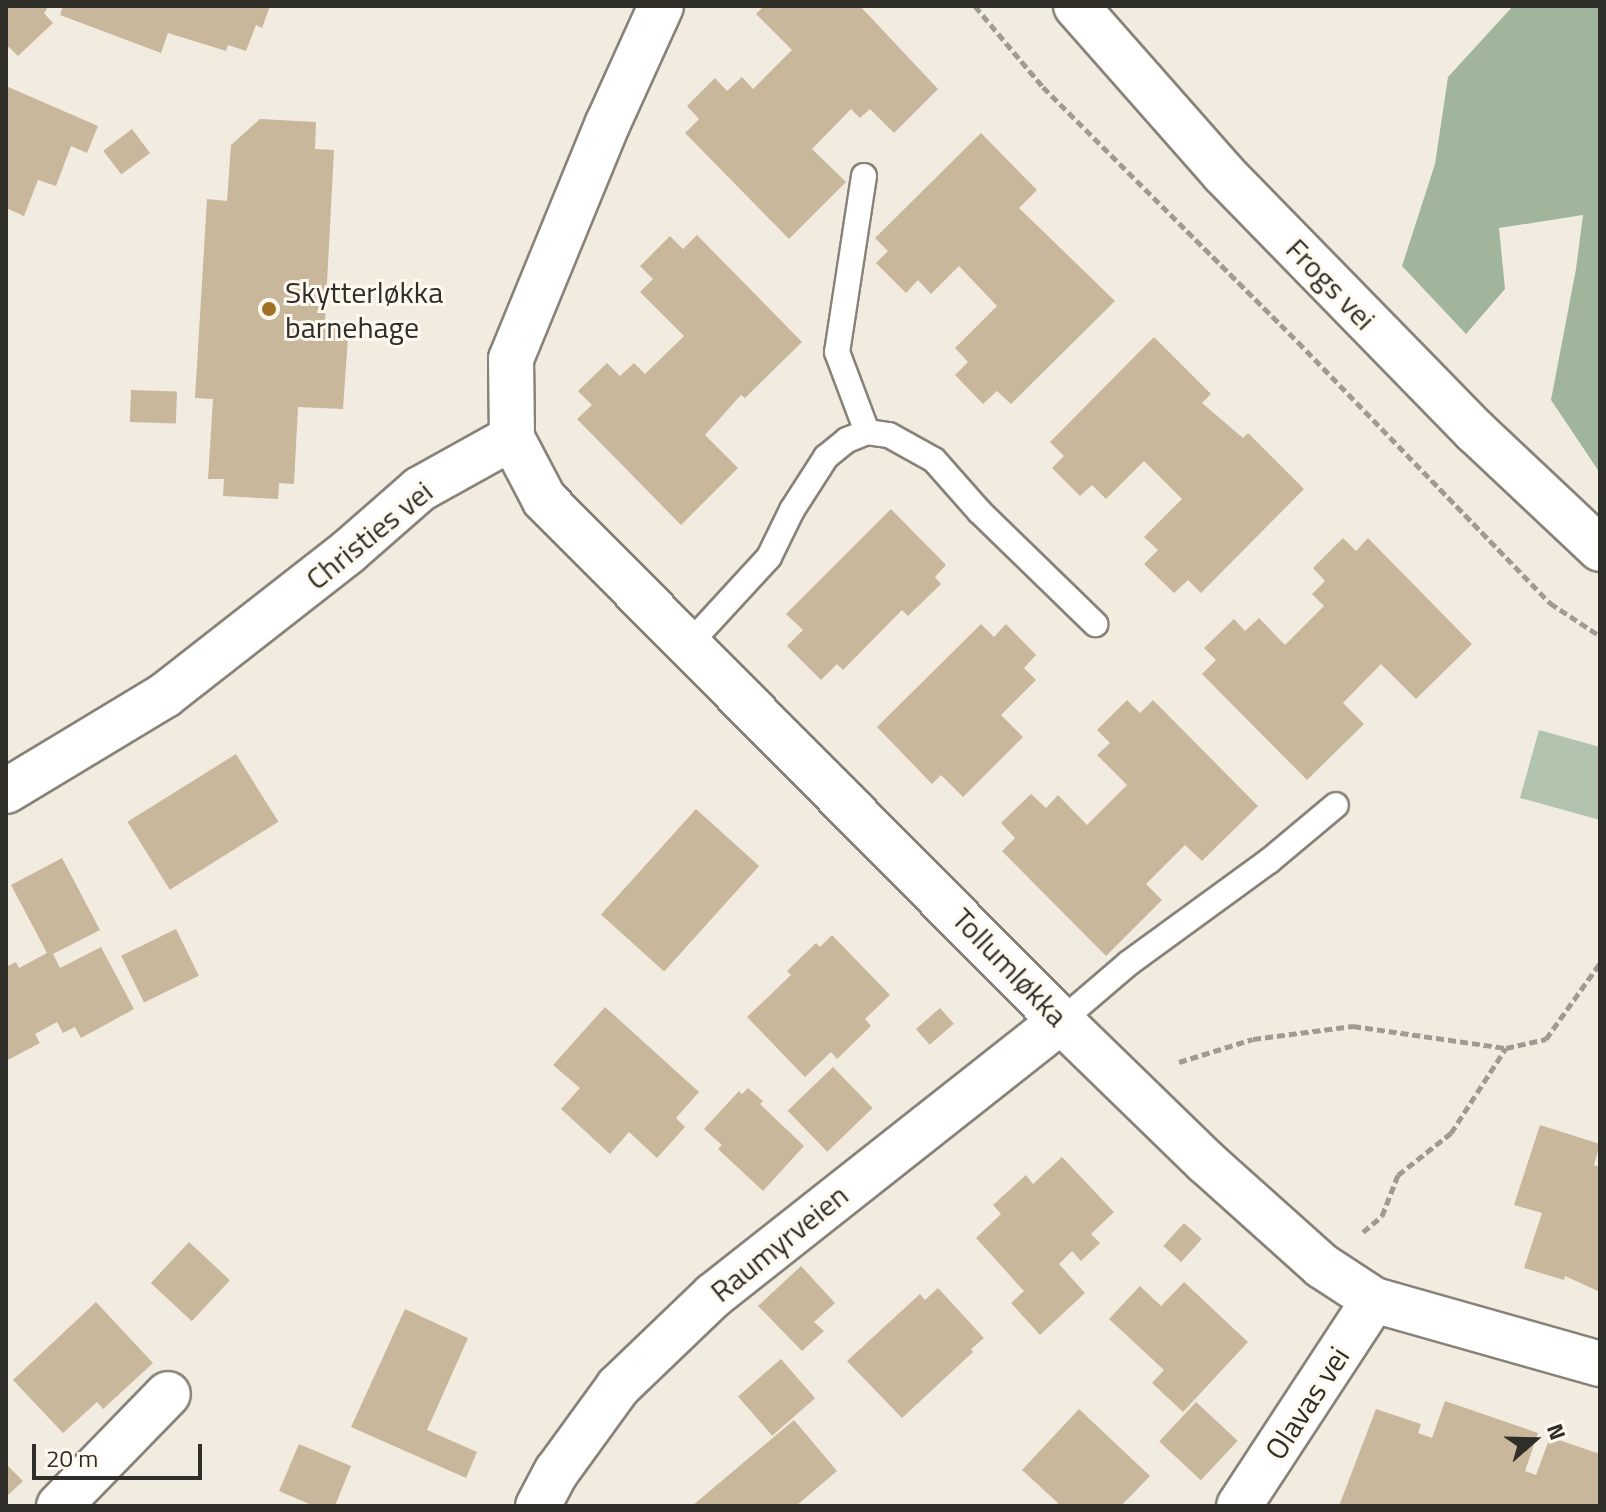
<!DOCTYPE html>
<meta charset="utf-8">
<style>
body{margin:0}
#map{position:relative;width:1606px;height:1512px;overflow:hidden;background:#f2ece0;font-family:"Titillium Web",sans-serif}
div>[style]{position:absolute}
.green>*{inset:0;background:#b2c4ad}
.forest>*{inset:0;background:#a1b59c}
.building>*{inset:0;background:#c8b79b;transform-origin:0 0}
.path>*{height:5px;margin-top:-2.5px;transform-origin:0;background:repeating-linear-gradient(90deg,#9f9b92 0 8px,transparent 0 12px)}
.roads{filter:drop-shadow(2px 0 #888278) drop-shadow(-2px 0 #888278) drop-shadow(0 2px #888278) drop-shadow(0 -2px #888278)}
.service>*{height:24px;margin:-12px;padding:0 12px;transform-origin:12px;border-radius:12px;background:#fff}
.minor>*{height:44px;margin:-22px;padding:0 22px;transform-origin:22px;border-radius:22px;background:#fff}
.dots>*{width:22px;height:22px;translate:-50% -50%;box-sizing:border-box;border:4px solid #fff9f0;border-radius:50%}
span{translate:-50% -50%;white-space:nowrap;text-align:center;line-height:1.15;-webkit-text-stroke:6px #fff9f0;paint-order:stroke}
.street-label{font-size:30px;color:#302e29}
.poi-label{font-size:30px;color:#302e29}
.left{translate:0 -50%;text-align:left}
.frame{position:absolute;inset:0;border:8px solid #302e29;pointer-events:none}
.north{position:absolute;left:1494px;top:1400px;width:80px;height:80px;-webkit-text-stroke:6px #fff9f0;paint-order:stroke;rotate:70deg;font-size:22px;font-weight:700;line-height:32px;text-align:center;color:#302e29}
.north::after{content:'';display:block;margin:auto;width:28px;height:36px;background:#302e29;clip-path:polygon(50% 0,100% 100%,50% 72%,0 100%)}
.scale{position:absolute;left:32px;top:1444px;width:170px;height:36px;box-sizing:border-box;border:4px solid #302e29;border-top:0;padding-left:10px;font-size:24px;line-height:28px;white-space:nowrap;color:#302e29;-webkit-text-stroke:6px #fff9f0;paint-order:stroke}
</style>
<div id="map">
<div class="green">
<div style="clip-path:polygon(1539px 730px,1600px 747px,1600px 820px,1520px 798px)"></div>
</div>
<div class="forest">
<div style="clip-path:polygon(1513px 6px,1600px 6px,1600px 473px,1551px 400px,1576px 269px,1583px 215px,1499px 228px,1505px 289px,1466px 334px,1402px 266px,1435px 164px,1448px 77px)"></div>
</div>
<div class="building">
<div style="clip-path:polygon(6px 6px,45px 6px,47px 9px,44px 13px,53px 23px,18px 56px,9px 47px,6px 49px)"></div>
<div style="clip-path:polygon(63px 6px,270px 6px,262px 28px,256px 25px,246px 51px,228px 45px,226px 51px,168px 33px,161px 53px,60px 15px)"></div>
<div style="clip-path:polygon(764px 6px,860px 6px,938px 89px,894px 133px,870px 109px,860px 118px,851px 109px,812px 149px,846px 182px,789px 239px,685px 133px,699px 119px,687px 106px,715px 78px,727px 91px,742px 77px,753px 89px,792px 50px,756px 14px)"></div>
<div style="clip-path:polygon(6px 86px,98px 126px,87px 153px,71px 146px,56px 186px,38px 180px,24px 216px,6px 208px)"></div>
<div style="clip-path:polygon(260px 119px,316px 122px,315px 149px,334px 150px,325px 321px,349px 323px,343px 409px,298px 407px,294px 484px,279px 483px,278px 499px,223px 496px,224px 479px,208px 479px,213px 399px,195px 398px,207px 199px,227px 201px,231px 145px)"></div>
<div style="left:132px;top:129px;width:30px;height:36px;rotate:53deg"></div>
<div style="clip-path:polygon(981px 133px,1037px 190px,1019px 208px,1115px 301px,1011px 404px,997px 391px,983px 404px,955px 375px,968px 362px,955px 348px,997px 306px,959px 266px,931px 294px,918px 280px,906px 293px,876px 263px,888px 251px,875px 238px)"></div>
<div style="clip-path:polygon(697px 235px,802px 342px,745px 398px,741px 395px,705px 435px,738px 468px,681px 525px,577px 419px,592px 405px,578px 391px,607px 363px,620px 376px,634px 363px,645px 374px,684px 336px,640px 292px,653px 279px,640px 266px,670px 236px,683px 249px)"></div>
<div style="clip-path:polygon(1154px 337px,1211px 394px,1202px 403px,1243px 438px,1248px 433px,1304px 489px,1201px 593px,1188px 580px,1174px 593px,1144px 564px,1158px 550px,1144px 537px,1182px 499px,1144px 461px,1106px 499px,1092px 485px,1080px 496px,1052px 468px,1064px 456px,1050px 442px)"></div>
<div style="left:131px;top:390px;width:46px;height:32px;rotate:2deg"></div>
<div style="clip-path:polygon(891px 509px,946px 565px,935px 577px,941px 584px,908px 616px,902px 610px,843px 670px,837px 664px,821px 680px,787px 646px,803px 630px,786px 614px)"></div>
<div style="clip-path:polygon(1343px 538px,1356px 551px,1368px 538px,1472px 644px,1416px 699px,1381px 664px,1343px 703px,1364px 724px,1307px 780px,1202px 674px,1216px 660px,1204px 648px,1234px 619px,1245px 631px,1259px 618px,1285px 645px,1324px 606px,1312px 594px,1325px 581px,1313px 568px)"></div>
<div style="clip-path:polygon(981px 624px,994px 637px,1006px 624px,1036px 655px,1024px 668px,1036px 680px,1001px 715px,1023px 737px,963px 797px,941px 775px,932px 784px,877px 727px)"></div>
<div style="clip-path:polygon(1127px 700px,1140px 713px,1153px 700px,1258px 806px,1202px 861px,1185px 845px,1146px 884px,1162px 900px,1106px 956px,1002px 851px,1015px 838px,1001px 823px,1031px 794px,1046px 808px,1058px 795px,1087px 825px,1127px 785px,1097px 755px,1110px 743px,1097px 730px)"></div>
<div style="left:236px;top:754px;width:80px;height:128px;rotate:58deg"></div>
<div style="left:696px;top:809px;width:85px;height:142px;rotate:42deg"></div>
<div style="clip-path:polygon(62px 858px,100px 930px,53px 954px,60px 968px,101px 947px,134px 1009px,81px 1038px,75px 1027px,63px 1033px,57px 1022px,35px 1034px,40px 1043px,6px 1061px,6px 967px,16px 962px,19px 968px,47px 953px,11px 885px)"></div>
<div style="left:176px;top:929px;width:52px;height:61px;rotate:64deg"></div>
<div style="clip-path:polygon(832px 935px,890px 995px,865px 1019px,871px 1026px,837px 1059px,831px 1052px,805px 1077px,747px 1017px,791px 975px,787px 971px,816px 943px,820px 947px)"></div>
<div style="clip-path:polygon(605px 1007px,699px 1092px,676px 1118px,685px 1127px,657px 1158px,629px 1132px,610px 1154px,561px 1109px,580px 1088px,553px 1065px)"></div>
<div style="left:940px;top:1008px;width:21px;height:32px;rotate:49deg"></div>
<div style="left:833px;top:1067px;width:57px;height:63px;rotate:46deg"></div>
<div style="clip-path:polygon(748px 1088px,763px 1101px,760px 1104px,804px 1146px,763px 1191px,718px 1149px,722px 1145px,704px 1129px,739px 1091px,742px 1094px)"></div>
<div style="clip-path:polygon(1540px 1125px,1600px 1144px,1594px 1165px,1600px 1167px,1600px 1292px,1565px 1276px,1564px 1280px,1524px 1268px,1542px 1213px,1514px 1205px)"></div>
<div style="clip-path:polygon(1062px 1157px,1114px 1212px,1091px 1234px,1100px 1243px,1081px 1261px,1072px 1251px,1059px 1264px,1085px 1293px,1040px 1335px,1011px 1303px,1024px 1291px,976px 1238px,1001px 1214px,993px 1205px,1026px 1175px,1033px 1184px)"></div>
<div style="left:1184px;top:1223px;width:24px;height:31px;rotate:42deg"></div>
<div style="left:189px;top:1242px;width:56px;height:56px;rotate:43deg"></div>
<div style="clip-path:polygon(801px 1266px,835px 1303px,814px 1322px,824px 1331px,802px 1351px,758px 1306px)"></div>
<div style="clip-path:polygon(1184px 1282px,1248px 1342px,1183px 1412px,1152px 1383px,1164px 1370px,1109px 1319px,1140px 1286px,1161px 1306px)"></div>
<div style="clip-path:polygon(938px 1288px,984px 1338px,971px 1349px,973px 1352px,902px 1418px,847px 1361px,920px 1294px,925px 1300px)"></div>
<div style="clip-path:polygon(96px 1302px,153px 1363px,103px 1409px,97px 1402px,63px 1433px,13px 1380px)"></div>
<div style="clip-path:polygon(405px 1309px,468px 1338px,427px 1430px,477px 1452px,466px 1478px,351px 1427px)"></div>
<div style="left:781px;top:1359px;width:52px;height:57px;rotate:49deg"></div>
<div style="clip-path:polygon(1445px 1401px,1538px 1433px,1525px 1471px,1536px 1475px,1550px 1437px,1600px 1454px,1600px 1506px,1339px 1506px,1376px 1409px,1421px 1424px,1418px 1433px,1432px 1438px)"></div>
<div style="left:1196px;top:1402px;width:57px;height:54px;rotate:43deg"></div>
<div style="clip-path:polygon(1079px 1409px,1150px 1476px,1121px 1506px,1056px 1506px,1058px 1503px,1022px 1470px)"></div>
<div style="clip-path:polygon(794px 1420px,837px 1471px,796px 1506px,692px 1506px)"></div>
<div style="clip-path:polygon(299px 1444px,351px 1466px,335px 1506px,314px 1506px,279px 1491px)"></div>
<div style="clip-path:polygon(6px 1464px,23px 1481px,6px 1497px)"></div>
</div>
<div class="path">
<div style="left:975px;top:6px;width:106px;rotate:50deg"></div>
<div style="left:1043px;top:87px;width:361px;rotate:45deg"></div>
<div style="left:1298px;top:342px;width:363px;rotate:46deg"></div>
<div style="left:1550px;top:603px;width:60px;rotate:33.4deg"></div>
<div style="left:1179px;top:1062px;width:77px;rotate:-17.3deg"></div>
<div style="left:1253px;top:1039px;width:101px;rotate:-7.4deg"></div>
<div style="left:1353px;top:1026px;width:155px;rotate:8.2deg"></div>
<div style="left:1506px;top:1048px;width:41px;rotate:-12.7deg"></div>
<div style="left:1546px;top:1039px;width:93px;rotate:-54.6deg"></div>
<div style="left:1363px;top:1232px;width:25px;rotate:-40deg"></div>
<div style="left:1382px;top:1216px;width:44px;rotate:-68.7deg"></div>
<div style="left:1398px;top:1175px;width:68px;rotate:-38.4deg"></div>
<div style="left:1451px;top:1133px;width:101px;rotate:-57.1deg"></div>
</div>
<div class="roads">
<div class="service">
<div style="left:864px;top:176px;width:178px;rotate:98.7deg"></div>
<div style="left:837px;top:352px;width:85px;rotate:69.4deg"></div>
<div style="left:690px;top:643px;width:117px;rotate:-47.4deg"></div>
<div style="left:769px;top:557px;width:52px;rotate:-63.9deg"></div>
<div style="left:792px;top:510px;width:63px;rotate:-57.3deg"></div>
<div style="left:826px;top:457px;width:27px;rotate:-39deg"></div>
<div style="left:847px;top:440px;width:22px;rotate:-22deg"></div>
<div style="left:867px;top:432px;width:22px;rotate:8deg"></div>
<div style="left:889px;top:435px;width:51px;rotate:29.1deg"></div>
<div style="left:934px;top:460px;width:69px;rotate:48.5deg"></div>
<div style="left:980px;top:512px;width:161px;rotate:44.2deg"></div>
<div style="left:1061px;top:1021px;width:89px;rotate:-40.5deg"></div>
<div style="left:1129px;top:963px;width:173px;rotate:-36.1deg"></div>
<div style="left:1269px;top:861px;width:87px;rotate:-39.9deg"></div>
</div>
<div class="minor">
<div style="left:1076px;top:6px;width:222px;rotate:48.6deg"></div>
<div style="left:1223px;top:173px;width:361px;rotate:45.7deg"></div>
<div style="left:1475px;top:431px;width:172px;rotate:43.3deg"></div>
<div style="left:512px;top:438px;width:69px;rotate:62.3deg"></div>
<div style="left:544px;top:499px;width:735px;rotate:45.28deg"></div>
<div style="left:1061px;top:1021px;width:202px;rotate:44.2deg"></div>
<div style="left:1206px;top:1162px;width:156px;rotate:41.9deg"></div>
<div style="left:1322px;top:1266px;width:62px;rotate:33.2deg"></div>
<div style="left:1374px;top:1300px;width:235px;rotate:15.8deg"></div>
<div style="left:6px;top:791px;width:186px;rotate:-31.1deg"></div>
<div style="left:165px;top:695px;width:232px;rotate:-38deg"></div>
<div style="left:348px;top:552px;width:96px;rotate:-41.2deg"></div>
<div style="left:420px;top:489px;width:105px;rotate:-29deg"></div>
<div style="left:512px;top:438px;width:79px;rotate:-90.7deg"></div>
<div style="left:511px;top:359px;width:255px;rotate:-67.7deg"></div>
<div style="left:608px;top:123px;width:128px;rotate:-65.6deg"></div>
<div style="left:59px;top:1506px;width:156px;rotate:-45.8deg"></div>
<div style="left:538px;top:1506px;width:40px;rotate:-62deg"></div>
<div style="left:557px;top:1471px;width:104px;rotate:-54deg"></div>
<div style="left:618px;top:1387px;width:133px;rotate:-43.8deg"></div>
<div style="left:714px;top:1295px;width:442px;rotate:-38.3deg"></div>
<div style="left:1239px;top:1506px;width:246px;rotate:-56.8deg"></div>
</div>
</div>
<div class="dots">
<div style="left:269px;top:309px;background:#a17225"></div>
</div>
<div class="street-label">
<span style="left:1331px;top:284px;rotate:46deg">Frogs vei</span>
<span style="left:369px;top:535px;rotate:-39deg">Christies vei</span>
<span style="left:1010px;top:967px;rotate:46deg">Tollumløkka</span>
<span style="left:779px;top:1243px;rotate:-39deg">Raumyrveien</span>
<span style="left:1307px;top:1403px;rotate:-57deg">Olavas vei</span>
</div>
<div class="poi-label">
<span class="left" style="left:285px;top:309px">Skytterløkka<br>barnehage</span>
</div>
<div class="frame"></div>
<div class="north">N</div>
<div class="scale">20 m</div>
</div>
